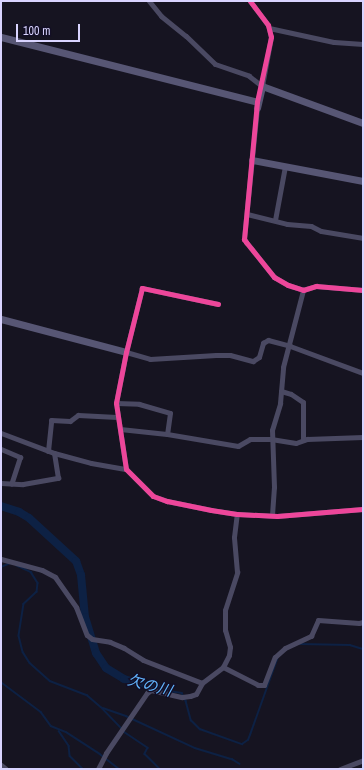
<!DOCTYPE html>
<meta charset="utf-8">
<style>
body{margin:0}
#map{position:relative;width:364px;height:770px;overflow:hidden;background:#161421;font-family:"Archivo Narrow","Noto Sans JP",sans-serif}
div>[style]{position:absolute}
.stream>*{height:1.5px;margin:-0.75px;padding:0 0.75px;transform-origin:0.75px;border-radius:0.75px;background:#0d2144}
.river>*{height:8px;margin:-4px;padding:0 4px;transform-origin:4px;border-radius:4px;background:#0d2144}
.street>*{height:5px;margin:-2.5px;padding:0 2.5px;transform-origin:2.5px;border-radius:2.5px;background:#4a4962}
.secondary>*{height:7px;margin:-3.5px;padding:0 3.5px;transform-origin:3.5px;border-radius:3.5px;background:#575674}
.cycleway>*{height:5px;margin:-2.5px;padding:0 2.5px;transform-origin:2.5px;border-radius:2.5px;background:#ed469a}
span{translate:-50% -50%;white-space:nowrap;text-align:center;line-height:1.15;-webkit-text-stroke:3px #130f26;paint-order:stroke}
.water-label{font-size:15px;color:#62b6ff;font-style:italic}
.frame{position:absolute;inset:0;border:2px solid #d9d4ff;pointer-events:none}
.scale{position:absolute;left:16px;top:24px;width:64px;height:18px;box-sizing:border-box;border:2px solid #d9d4ff;border-top:0;padding-left:5px;font-size:12px;line-height:14px;white-space:nowrap;color:#d9d4ff;-webkit-text-stroke:3px #130f26;paint-order:stroke}
</style>
<div id="map">
<div class="stream">
<div style="left:16px;top:565px;width:17px;rotate:25deg"></div>
<div style="left:31px;top:572px;width:13px;rotate:58deg"></div>
<div style="left:38px;top:583px;width:9px;rotate:96deg"></div>
<div style="left:37px;top:592px;width:18px;rotate:137deg"></div>
<div style="left:24px;top:604px;width:32px;rotate:99deg"></div>
<div style="left:19px;top:636px;width:16px;rotate:76deg"></div>
<div style="left:23px;top:652px;width:13px;rotate:58deg"></div>
<div style="left:30px;top:663px;width:27px;rotate:42deg"></div>
<div style="left:50px;top:681px;width:40px;rotate:21deg"></div>
<div style="left:87px;top:695px;width:18px;rotate:41deg"></div>
<div style="left:101px;top:707px;width:29px;rotate:46deg"></div>
<div style="left:1px;top:567px;width:11px;rotate:-22deg"></div>
<div style="left:300px;top:644px;width:50px;rotate:1.1deg"></div>
<div style="left:350px;top:645px;width:14px;rotate:17deg"></div>
<div style="left:1px;top:682px;width:50px;rotate:36.9deg"></div>
<div style="left:41px;top:712px;width:17px;rotate:54deg"></div>
<div style="left:51px;top:726px;width:16px;rotate:22deg"></div>
<div style="left:66px;top:732px;width:40px;rotate:32.9deg"></div>
<div style="left:100px;top:754px;width:24px;rotate:38deg"></div>
<div style="left:169px;top:691px;width:13px;rotate:9deg"></div>
<div style="left:182px;top:693px;width:9px;rotate:63deg"></div>
<div style="left:186px;top:701px;width:20px;rotate:75deg"></div>
<div style="left:191px;top:720px;width:13px;rotate:45deg"></div>
<div style="left:200px;top:729px;width:45px;rotate:19.7deg"></div>
<div style="left:242px;top:744px;width:7px;rotate:-34deg"></div>
<div style="left:248px;top:740px;width:5px;rotate:-68deg"></div>
<div style="left:250px;top:735px;width:83px;rotate:-70.3deg"></div>
<div style="left:103px;top:708px;width:24px;rotate:19deg"></div>
<div style="left:126px;top:716px;width:76px;rotate:24.9deg"></div>
<div style="left:195px;top:748px;width:39px;rotate:17deg"></div>
<div style="left:232px;top:759px;width:9px;rotate:32deg"></div>
<div style="left:59px;top:731px;width:18px;rotate:56deg"></div>
<div style="left:69px;top:746px;width:10px;rotate:84deg"></div>
<div style="left:70px;top:756px;width:18px;rotate:45deg"></div>
<div style="left:123px;top:731px;width:30px;rotate:34deg"></div>
<div style="left:148px;top:748px;width:7px;rotate:117deg"></div>
<div style="left:145px;top:754px;width:21px;rotate:45deg"></div>
</div>
<div class="river">
<div style="left:1px;top:506px;width:19px;rotate:18deg"></div>
<div style="left:19px;top:512px;width:12px;rotate:31deg"></div>
<div style="left:29px;top:518px;width:64px;rotate:42.5deg"></div>
<div style="left:76px;top:561px;width:15px;rotate:70deg"></div>
<div style="left:81px;top:575px;width:42px;rotate:84.6deg"></div>
<div style="left:85px;top:617px;width:38px;rotate:73deg"></div>
<div style="left:96px;top:653px;width:18px;rotate:56deg"></div>
<div style="left:106px;top:668px;width:21px;rotate:31deg"></div>
<div style="left:124px;top:679px;width:47px;rotate:14.9deg"></div>
</div>
<div class="street">
<div style="left:149px;top:1px;width:19px;rotate:51deg"></div>
<div style="left:161px;top:16px;width:32px;rotate:39deg"></div>
<div style="left:186px;top:36px;width:40px;rotate:44deg"></div>
<div style="left:215px;top:64px;width:36px;rotate:19deg"></div>
<div style="left:249px;top:76px;width:16px;rotate:38deg"></div>
<div style="left:262px;top:86px;width:50px;rotate:-79.6deg"></div>
<div style="left:271px;top:37px;width:12px;rotate:-104deg"></div>
<div style="left:268px;top:25px;width:30px;rotate:-127deg"></div>
<div style="left:269px;top:28px;width:66px;rotate:12.2deg"></div>
<div style="left:334px;top:42px;width:29px;rotate:4deg"></div>
<div style="left:257px;top:108px;width:132px;rotate:95.7deg"></div>
<div style="left:244px;top:239px;width:4px;rotate:56deg"></div>
<div style="left:246px;top:242px;width:45px;rotate:51.3deg"></div>
<div style="left:274px;top:277px;width:16px;rotate:30deg"></div>
<div style="left:288px;top:285px;width:16px;rotate:18deg"></div>
<div style="left:303px;top:290px;width:14px;rotate:-17deg"></div>
<div style="left:316px;top:286px;width:47px;rotate:4.9deg"></div>
<div style="left:247px;top:214px;width:41px;rotate:14deg"></div>
<div style="left:287px;top:224px;width:24px;rotate:5deg"></div>
<div style="left:311px;top:226px;width:11px;rotate:27deg"></div>
<div style="left:321px;top:231px;width:43px;rotate:9.5deg"></div>
<div style="left:275px;top:220px;width:55px;rotate:-79.5deg"></div>
<div style="left:218px;top:304px;width:78px;rotate:-168.1deg"></div>
<div style="left:142px;top:288px;width:66px;rotate:104deg"></div>
<div style="left:126px;top:352px;width:52px;rotate:101.1deg"></div>
<div style="left:116px;top:403px;width:67px;rotate:81.4deg"></div>
<div style="left:126px;top:469px;width:38px;rotate:45deg"></div>
<div style="left:153px;top:496px;width:15px;rotate:20deg"></div>
<div style="left:167px;top:501px;width:45px;rotate:11.6deg"></div>
<div style="left:211px;top:510px;width:26px;rotate:9deg"></div>
<div style="left:237px;top:514px;width:40px;rotate:2.9deg"></div>
<div style="left:277px;top:516px;width:86px;rotate:-4.7deg"></div>
<div style="left:126px;top:352px;width:25px;rotate:16deg"></div>
<div style="left:150px;top:359px;width:66px;rotate:-3.5deg"></div>
<div style="left:216px;top:355px;width:14px"></div>
<div style="left:230px;top:355px;width:24px;rotate:15deg"></div>
<div style="left:253px;top:361px;width:7px;rotate:-34deg"></div>
<div style="left:259px;top:357px;width:15px;rotate:-74deg"></div>
<div style="left:263px;top:343px;width:6px;rotate:-31deg"></div>
<div style="left:268px;top:340px;width:23px;rotate:15deg"></div>
<div style="left:290px;top:346px;width:78px;rotate:20.3deg"></div>
<div style="left:281px;top:391px;width:10px;rotate:17deg"></div>
<div style="left:291px;top:394px;width:14px;rotate:34deg"></div>
<div style="left:303px;top:402px;width:38px;rotate:90deg"></div>
<div style="left:116px;top:403px;width:23px;rotate:2deg"></div>
<div style="left:139px;top:404px;width:32px;rotate:16deg"></div>
<div style="left:170px;top:413px;width:21px;rotate:98deg"></div>
<div style="left:120px;top:429px;width:47px;rotate:6.1deg"></div>
<div style="left:167px;top:434px;width:72px;rotate:9.6deg"></div>
<div style="left:238px;top:446px;width:14px;rotate:-30deg"></div>
<div style="left:250px;top:439px;width:21px"></div>
<div style="left:271px;top:439px;width:25px;rotate:9deg"></div>
<div style="left:296px;top:443px;width:12px;rotate:-20deg"></div>
<div style="left:307px;top:439px;width:56px;rotate:-2deg"></div>
<div style="left:1px;top:433px;width:57px;rotate:20.7deg"></div>
<div style="left:54px;top:453px;width:38px;rotate:15deg"></div>
<div style="left:91px;top:463px;width:36px;rotate:10deg"></div>
<div style="left:1px;top:449px;width:21px;rotate:23deg"></div>
<div style="left:20px;top:457px;width:28px;rotate:108deg"></div>
<div style="left:48px;top:451px;width:31px;rotate:-84deg"></div>
<div style="left:51px;top:420px;width:19px;rotate:3deg"></div>
<div style="left:70px;top:421px;width:10px;rotate:-37deg"></div>
<div style="left:78px;top:415px;width:39px;rotate:3deg"></div>
<div style="left:1px;top:483px;width:22px;rotate:3deg"></div>
<div style="left:23px;top:484px;width:36px;rotate:-10deg"></div>
<div style="left:58px;top:478px;width:25px;rotate:-99deg"></div>
<div style="left:272px;top:515px;width:28px;rotate:-86deg"></div>
<div style="left:274px;top:487px;width:57px;rotate:-92deg"></div>
<div style="left:272px;top:430px;width:28px;rotate:-73deg"></div>
<div style="left:280px;top:403px;width:36px;rotate:-85deg"></div>
<div style="left:283px;top:367px;width:80px;rotate:-75.4deg"></div>
<div style="left:1px;top:559px;width:42px;rotate:15deg"></div>
<div style="left:42px;top:570px;width:15px;rotate:28deg"></div>
<div style="left:55px;top:577px;width:37px;rotate:55deg"></div>
<div style="left:76px;top:607px;width:30px;rotate:69deg"></div>
<div style="left:87px;top:635px;width:6px;rotate:39deg"></div>
<div style="left:92px;top:639px;width:18px;rotate:9deg"></div>
<div style="left:110px;top:642px;width:15px;rotate:23deg"></div>
<div style="left:124px;top:648px;width:22px;rotate:32deg"></div>
<div style="left:143px;top:660px;width:63px;rotate:21.3deg"></div>
<div style="left:223px;top:667px;width:39px;rotate:27deg"></div>
<div style="left:258px;top:685px;width:6px"></div>
<div style="left:264px;top:685px;width:30px;rotate:-69deg"></div>
<div style="left:275px;top:657px;width:13px;rotate:-42deg"></div>
<div style="left:285px;top:648px;width:29px;rotate:-25deg"></div>
<div style="left:311px;top:636px;width:17px;rotate:-66deg"></div>
<div style="left:318px;top:620px;width:41px;rotate:4.2deg"></div>
<div style="left:359px;top:623px;width:4px;rotate:-14deg"></div>
<div style="left:1px;top:765px;width:6px;rotate:39deg"></div>
<div style="left:98px;top:769px;width:18px;rotate:-63deg"></div>
<div style="left:106px;top:753px;width:73px;rotate:-55.7deg"></div>
<div style="left:147px;top:693px;width:5px;rotate:-37deg"></div>
<div style="left:151px;top:690px;width:32px;rotate:13deg"></div>
<div style="left:182px;top:697px;width:8px;rotate:-7deg"></div>
<div style="left:190px;top:696px;width:6px;rotate:-18deg"></div>
<div style="left:196px;top:694px;width:13px;rotate:-61deg"></div>
<div style="left:202px;top:683px;width:26px;rotate:-37deg"></div>
<div style="left:223px;top:667px;width:13px;rotate:-63deg"></div>
<div style="left:229px;top:655px;width:8px;rotate:-83deg"></div>
<div style="left:230px;top:647px;width:18px;rotate:-106deg"></div>
<div style="left:225px;top:630px;width:20px;rotate:-90deg"></div>
<div style="left:225px;top:610px;width:40px;rotate:-72deg"></div>
<div style="left:237px;top:572px;width:35px;rotate:-95deg"></div>
<div style="left:234px;top:537px;width:23px;rotate:-83deg"></div>
<div style="left:340px;top:769px;width:25px;rotate:-21deg"></div>
</div>
<div class="secondary">
<div style="left:1px;top:37px;width:264px;rotate:14.2deg"></div>
<div style="left:257px;top:108px;width:23px;rotate:-77deg"></div>
<div style="left:262px;top:86px;width:108px;rotate:20.1deg"></div>
<div style="left:252px;top:160px;width:113px;rotate:10.7deg"></div>
<div style="left:1px;top:319px;width:129px;rotate:14.8deg"></div>
</div>
<div class="cycleway">
<div style="left:250px;top:1px;width:30px;rotate:53deg"></div>
<div style="left:268px;top:25px;width:12px;rotate:76deg"></div>
<div style="left:271px;top:37px;width:66px;rotate:102.2deg"></div>
<div style="left:257px;top:102px;width:138px;rotate:95.4deg"></div>
<div style="left:244px;top:239px;width:4px;rotate:56deg"></div>
<div style="left:246px;top:242px;width:45px;rotate:51.3deg"></div>
<div style="left:274px;top:277px;width:16px;rotate:30deg"></div>
<div style="left:288px;top:285px;width:16px;rotate:18deg"></div>
<div style="left:303px;top:290px;width:14px;rotate:-17deg"></div>
<div style="left:316px;top:286px;width:47px;rotate:4.9deg"></div>
<div style="left:218px;top:304px;width:78px;rotate:-168.1deg"></div>
<div style="left:142px;top:288px;width:66px;rotate:104deg"></div>
<div style="left:126px;top:352px;width:52px;rotate:101.1deg"></div>
<div style="left:116px;top:403px;width:67px;rotate:81.4deg"></div>
<div style="left:126px;top:469px;width:38px;rotate:45deg"></div>
<div style="left:153px;top:496px;width:15px;rotate:20deg"></div>
<div style="left:167px;top:501px;width:45px;rotate:11.6deg"></div>
<div style="left:211px;top:510px;width:26px;rotate:9deg"></div>
<div style="left:237px;top:514px;width:40px;rotate:2.9deg"></div>
<div style="left:277px;top:516px;width:86px;rotate:-4.7deg"></div>
</div>
<div class="water-label">
<span style="left:150px;top:685px;rotate:15deg">欠の川</span>
</div>
<div class="frame"></div>
<div class="scale">100 m</div>
</div>
